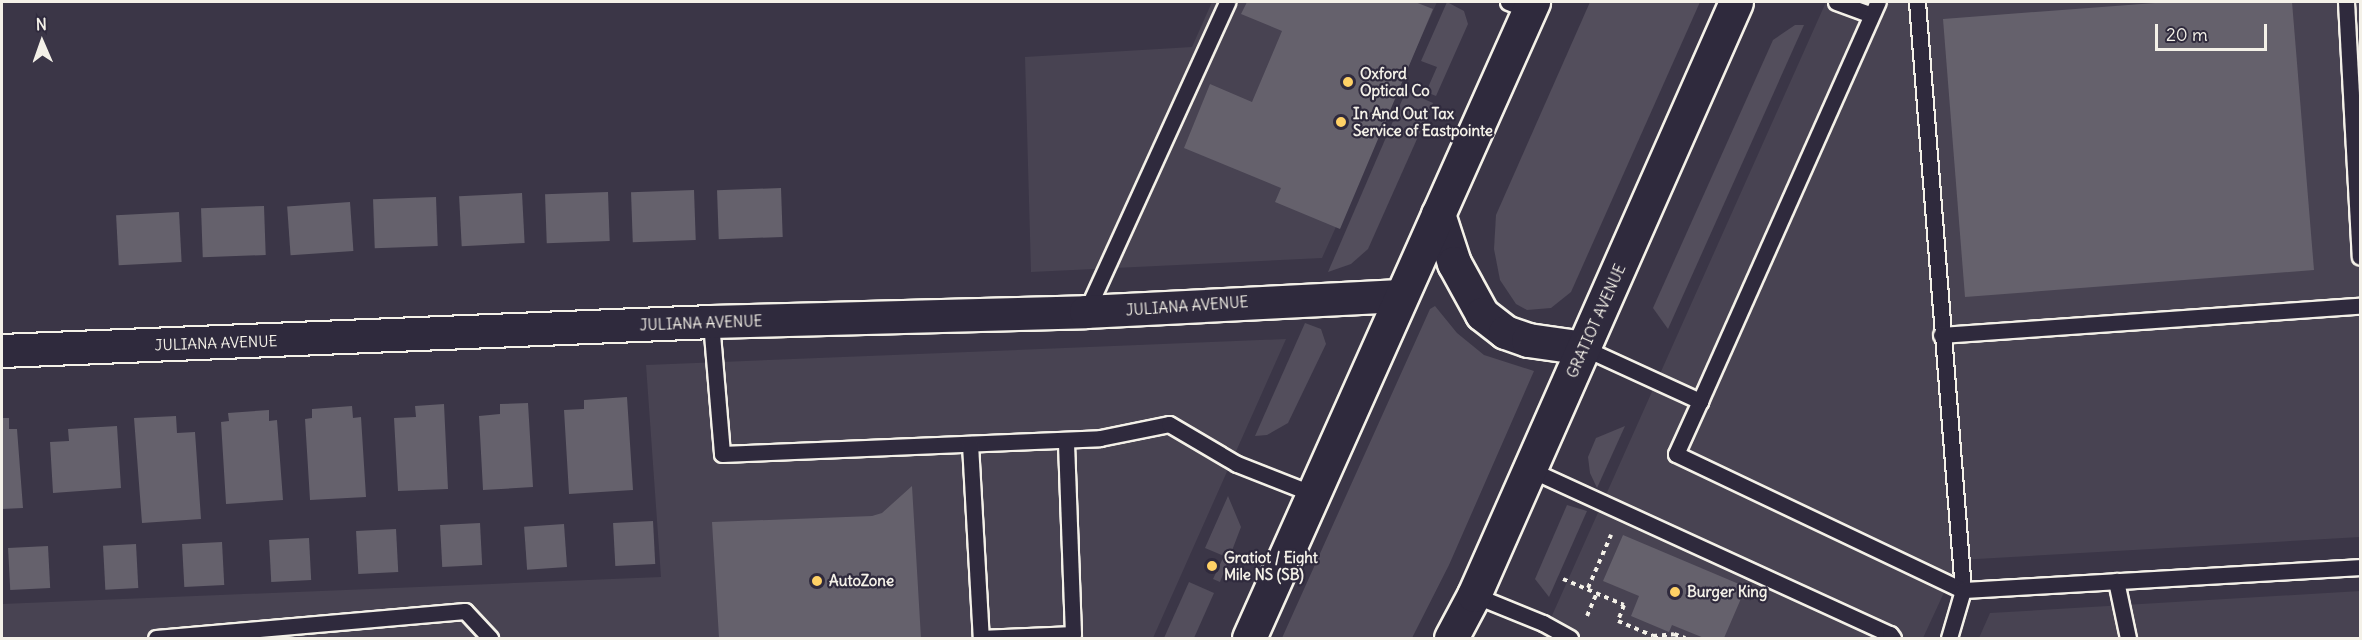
<!DOCTYPE html>
<style>
body{margin:0}
#map{position:relative;width:2362px;height:640px;overflow:hidden;background:#3b3647;font-family:Delius,sans-serif}
div>[style]{position:absolute}
.built>*{inset:0;background:#484352}
.green>*{inset:0;background:#534e5c}
.building>*{inset:0;background:#65616c;transform-origin:0 0}
.path>*{height:4px;margin-top:-2px;transform-origin:0;background:repeating-linear-gradient(90deg,#f4f1e8 0 4.5px,transparent 0 9px)}
.roads{filter:drop-shadow(2px 0 #f4f1e8) drop-shadow(-2px 0 #f4f1e8) drop-shadow(0 2px #f4f1e8) drop-shadow(0 -2px #f4f1e8)}
.service>*{height:15px;margin:-7.5px;padding:0 7.5px;transform-origin:7.5px;border-radius:7.5px;background:#2f2a3d}
.minor>*{height:32px;margin:-16px;padding:0 16px;transform-origin:16px;border-radius:16px;background:#2f2a3d}
.primary>*{height:33px;margin:-16.5px;padding:0 16.5px;transform-origin:16.5px;border-radius:16.5px;background:#2f2a3d}
.dots>*{width:16px;height:16px;translate:-50% -50%;box-sizing:border-box;border:3px solid #2f2a3d;border-radius:50%}
span{translate:-50% -50%;white-space:nowrap;text-align:center;line-height:1.15;-webkit-text-stroke:4.5px #2f2a3d;paint-order:stroke}
.poi-label{font-size:15px;color:#f4f1e8;font-weight:700}
.left{translate:0 -50%;text-align:left}
.street-label{font-size:15px;color:#f4f1e8}
.frame{position:absolute;inset:0;border:3px solid #f4f1e8;pointer-events:none}
.north{position:absolute;left:12px;top:12px;width:60px;height:60px;-webkit-text-stroke:4px #2f2a3d;paint-order:stroke;rotate:358deg;font-size:16px;font-weight:700;line-height:24px;text-align:center;color:#f4f1e8}
.north::after{content:'';display:block;margin:auto;width:21px;height:27px;background:#f4f1e8;clip-path:polygon(50% 0,100% 100%,50% 72%,0 100%)}
.scale{position:absolute;left:2155px;top:24px;width:112px;height:27px;box-sizing:border-box;border:3px solid #f4f1e8;border-top:0;padding-left:8px;font-size:18px;line-height:21px;white-space:nowrap;color:#f4f1e8;-webkit-text-stroke:4px #2f2a3d;paint-order:stroke}
</style>
<div id="map">
<div class="built">
<div style="clip-path:polygon(1212px 2px,1437px 2px,1322px 258px,1031px 272px,1025px 57px,1192px 47px)"></div>
<div style="clip-path:polygon(1826px 2px,2360px 2px,2360px 537px,1959px 560px,1923px 638px,1542px 638px)"></div>
<div style="clip-path:polygon(1286px 339px,1153px 638px,2px 638px,2px 604px,661px 577px,646px 365px)"></div>
<div style="clip-path:polygon(2360px 591px,2360px 638px,1979px 638px,1990px 613px)"></div>
</div>
<div class="green">
<div style="clip-path:polygon(1447px 2px,1464px 11px,1468px 24px,1436px 96px,1426px 92px,1437px 67px,1421px 61px)"></div>
<div style="clip-path:polygon(1590px 2px,1700px 2px,1571px 292px,1551px 308px,1527px 310px,1516px 304px,1500px 280px,1494px 249px,1496px 215px)"></div>
<div style="clip-path:polygon(1795px 25px,1804px 25px,1668px 329px,1653px 308px,1773px 40px)"></div>
<div style="clip-path:polygon(1406px 91px,1433px 103px,1368px 249px,1351px 264px,1328px 272px)"></div>
<div style="clip-path:polygon(1435px 306px,1457px 333px,1484px 355px,1534px 371px,1449px 565px,1412px 638px,1282px 638px,1430px 309px)"></div>
<div style="clip-path:polygon(1305px 323px,1321px 329px,1326px 344px,1288px 423px,1267px 435px,1255px 436px)"></div>
<div style="clip-path:polygon(1625px 426px,1597px 488px,1590px 473px,1588px 457px,1596px 438px)"></div>
<div style="clip-path:polygon(1228px 496px,1241px 527px,1220px 582px,1213px 579px,1224px 556px,1205px 548px)"></div>
<div style="clip-path:polygon(1567px 505px,1587px 511px,1549px 597px,1535px 579px)"></div>
<div style="clip-path:polygon(1189px 582px,1214px 593px,1194px 638px,1164px 638px)"></div>
</div>
<div class="building">
<div style="clip-path:polygon(1247px 2px,1415px 2px,1433px 9px,1340px 229px,1275px 202px,1281px 188px,1184px 148px,1210px 84px,1252px 102px,1282px 31px,1241px 14px)"></div>
<div style="clip-path:polygon(2168px 2px,2292px 2px,2314px 270px,1965px 297px,1943px 19px)"></div>
<div style="left:781px;top:188px;width:49px;height:64px;rotate:88deg"></div>
<div style="left:694px;top:190px;width:50px;height:63px;rotate:88deg"></div>
<div style="left:608px;top:192px;width:49px;height:63px;rotate:88deg"></div>
<div style="left:522px;top:193px;width:50px;height:63px;rotate:87deg"></div>
<div style="left:436px;top:197px;width:49px;height:63px;rotate:88deg"></div>
<div style="left:350px;top:202px;width:49px;height:63px;rotate:86deg"></div>
<div style="left:264px;top:206px;width:49px;height:63px;rotate:88deg"></div>
<div style="left:179px;top:212px;width:50px;height:63px;rotate:87deg"></div>
<div style="clip-path:polygon(627px 397px,633px 490px,569px 494px,564px 410px,584px 409px,584px 400px)"></div>
<div style="clip-path:polygon(528px 403px,533px 487px,483px 490px,479px 416px,500px 414px,500px 404px)"></div>
<div style="clip-path:polygon(444px 404px,448px 489px,398px 491px,394px 418px,416px 417px,415px 406px)"></div>
<div style="clip-path:polygon(352px 406px,353px 418px,361px 417px,366px 497px,310px 500px,305px 419px,312px 418px,312px 409px)"></div>
<div style="clip-path:polygon(269px 410px,269px 421px,277px 420px,283px 500px,226px 504px,221px 422px,229px 421px,228px 413px)"></div>
<div style="clip-path:polygon(176px 416px,177px 433px,195px 432px,201px 519px,142px 523px,134px 418px)"></div>
<div style="clip-path:polygon(2px 418px,9px 418px,9px 429px,17px 429px,23px 508px,2px 509px)"></div>
<div style="clip-path:polygon(117px 426px,121px 488px,53px 493px,50px 442px,69px 441px,68px 429px)"></div>
<div style="clip-path:polygon(912px 486px,921px 638px,719px 638px,712px 522px,872px 516px,882px 513px)"></div>
<div style="left:653px;top:521px;width:43px;height:40px;rotate:87deg"></div>
<div style="left:480px;top:523px;width:42px;height:40px;rotate:87deg"></div>
<div style="left:564px;top:524px;width:43px;height:40px;rotate:86deg"></div>
<div style="left:396px;top:529px;width:43px;height:40px;rotate:87deg"></div>
<div style="clip-path:polygon(1623px 535px,1746px 587px,1724px 638px,1704px 638px,1672px 625px,1669px 632px,1631px 616px,1639px 596px,1603px 581px)"></div>
<div style="left:309px;top:538px;width:42px;height:40px;rotate:87deg"></div>
<div style="left:222px;top:542px;width:43px;height:40px;rotate:87deg"></div>
<div style="left:136px;top:544px;width:44px;height:33px;rotate:87deg"></div>
<div style="left:48px;top:546px;width:42px;height:40px;rotate:87deg"></div>
</div>
<div class="path">
<div style="left:1563px;top:579px;width:66px;rotate:23.1deg"></div>
<div style="left:1624px;top:605px;width:17px;rotate:111deg"></div>
<div style="left:1618px;top:621px;width:38px;rotate:23deg"></div>
<div style="left:1653px;top:636px;width:21px;rotate:-5deg"></div>
<div style="left:1674px;top:634px;width:12px;rotate:20deg"></div>
<div style="left:1588px;top:588px;width:58px;rotate:-66.5deg"></div>
<div style="left:1587px;top:616px;width:25px;rotate:-67deg"></div>
</div>
<div class="roads">
<div class="service">
<div style="left:1508px;top:2px;width:22px;rotate:21deg"></div>
<div style="left:1836px;top:2px;width:37px;rotate:20deg"></div>
<div style="left:1917px;top:2px;width:590px;rotate:85.53deg"></div>
<div style="left:2346px;top:2px;width:255px;rotate:86.9deg"></div>
<div style="left:1086px;top:312px;width:341px;rotate:-65.5deg"></div>
<div style="left:711px;top:322px;width:132px;rotate:85.2deg"></div>
<div style="left:722px;top:454px;width:378px;rotate:-2.4deg"></div>
<div style="left:1100px;top:438px;width:70px;rotate:-11.5deg"></div>
<div style="left:1169px;top:424px;width:79px;rotate:30.5deg"></div>
<div style="left:1237px;top:464px;width:82px;rotate:21.5deg"></div>
<div style="left:1941px;top:335px;width:420px;rotate:-4deg"></div>
<div style="left:1584px;top:348px;width:128px;rotate:24.6deg"></div>
<div style="left:1700px;top:401px;width:58px;rotate:114.4deg"></div>
<div style="left:1676px;top:454px;width:318px;rotate:25.4deg"></div>
<div style="left:1700px;top:401px;width:437px;rotate:-66deg"></div>
<div style="left:970px;top:444px;width:194px;rotate:86.8deg"></div>
<div style="left:981px;top:638px;width:92px;rotate:-2.5deg"></div>
<div style="left:1073px;top:634px;width:194px;rotate:-92.1deg"></div>
<div style="left:1529px;top:469px;width:397px;rotate:24.6deg"></div>
<div style="left:1890px;top:634px;width:5px;rotate:53deg"></div>
<div style="left:2116px;top:581px;width:58px;rotate:78.1deg"></div>
<div style="left:1474px;top:595px;width:74px;rotate:22.1deg"></div>
<div style="left:1543px;top:623px;width:31px;rotate:29deg"></div>
<div style="left:156px;top:638px;width:310px;rotate:-5deg"></div>
<div style="left:465px;top:611px;width:37px;rotate:47deg"></div>
<div style="left:1949px;top:638px;width:50px;rotate:-73.7deg"></div>
<div style="left:1963px;top:590px;width:398px;rotate:-3.3deg"></div>
</div>
<div class="minor">
<div style="left:2px;top:351px;width:710px;rotate:-2.34deg"></div>
<div style="left:711px;top:322px;width:375px;rotate:-1.5deg"></div>
<div style="left:1086px;top:312px;width:315px;rotate:-2.9deg"></div>
</div>
<div class="primary">
<div style="left:1438px;top:214px;width:52px;rotate:71.9deg"></div>
<div style="left:1454px;top:263px;width:58px;rotate:61.2deg"></div>
<div style="left:1482px;top:314px;width:29px;rotate:38deg"></div>
<div style="left:1505px;top:332px;width:24px;rotate:19deg"></div>
<div style="left:1528px;top:340px;width:57px;rotate:8.1deg"></div>
<div style="left:1249px;top:638px;width:697px;rotate:-65.94deg"></div>
<div style="left:1451px;top:638px;width:49px;rotate:-61.9deg"></div>
<div style="left:1474px;top:595px;width:648px;rotate:-66.16deg"></div>
</div>
</div>
<div class="dots">
<div style="left:1348px;top:82px;background:#ffd166"></div>
<div style="left:1341px;top:122px;background:#ffd166"></div>
<div style="left:1212px;top:566px;background:#ffd166"></div>
<div style="left:817px;top:581px;background:#ffd166"></div>
<div style="left:1675px;top:592px;background:#ffd166"></div>
</div>
<div class="poi-label">
<span class="left" style="left:1360px;top:82px">Oxford<br>Optical Co</span>
<span class="left" style="left:1353px;top:122px">In And Out Tax<br>Service of Eastpointe</span>
<span class="left" style="left:1224px;top:566px">Gratiot / Eight<br>Mile NS (SB)</span>
<span class="left" style="left:829px;top:581px">AutoZone</span>
<span class="left" style="left:1687px;top:592px">Burger King</span>
</div>
<div class="street-label">
<span style="left:1187px;top:306px;rotate:-4deg">JULIANA AVENUE</span>
<span style="left:1596px;top:321px;rotate:-66deg">GRATIOT AVENUE</span>
<span style="left:701px;top:323px;rotate:-2deg">JULIANA AVENUE</span>
<span style="left:216px;top:343px;rotate:-2deg">JULIANA AVENUE</span>
</div>
<div class="frame"></div>
<div class="north">N</div>
<div class="scale">20 m</div>
</div>
